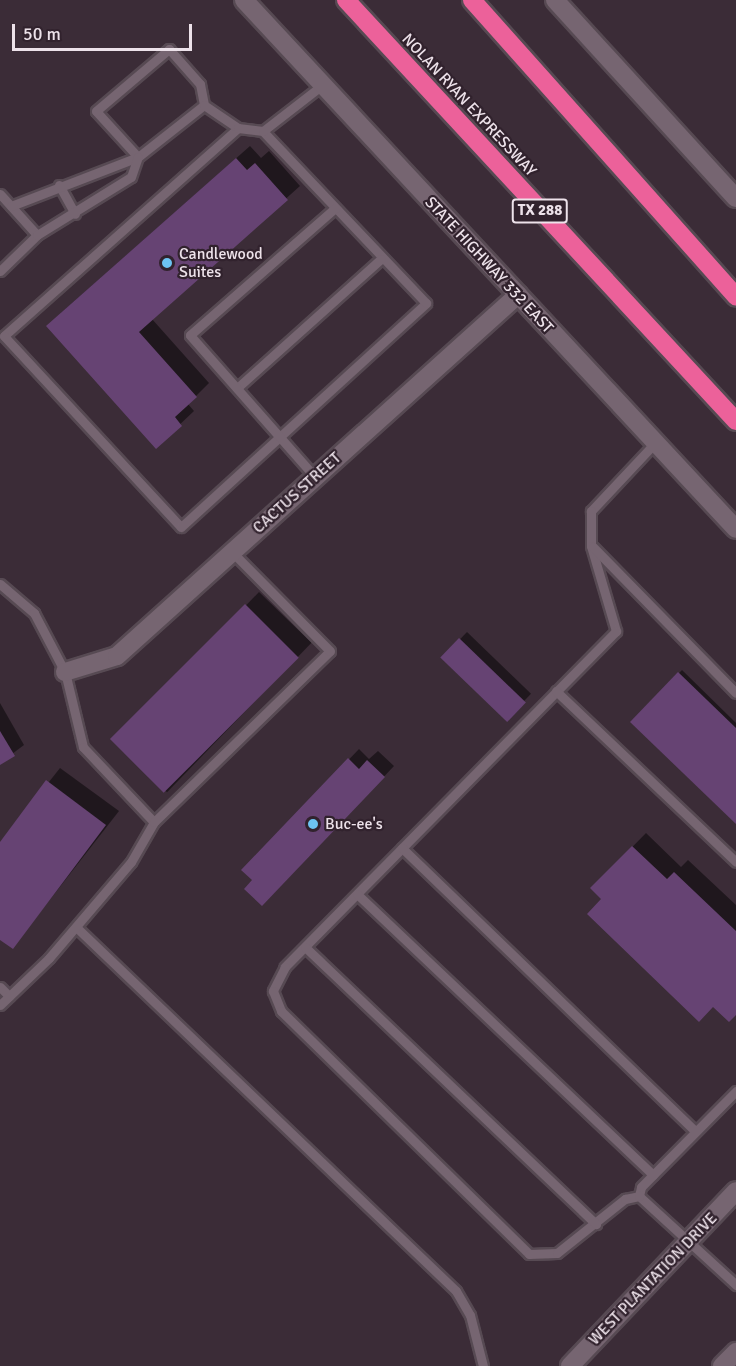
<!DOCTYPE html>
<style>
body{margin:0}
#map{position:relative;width:736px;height:1366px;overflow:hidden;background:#3b2c37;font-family:Signika,sans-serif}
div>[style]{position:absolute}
.shadow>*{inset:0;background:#0007;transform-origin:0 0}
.building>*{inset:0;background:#664373;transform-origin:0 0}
.roads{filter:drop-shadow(2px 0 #574a53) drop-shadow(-2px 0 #574a53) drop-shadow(0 2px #574a53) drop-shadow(0 -2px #574a53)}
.lane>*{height:9px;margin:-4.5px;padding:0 4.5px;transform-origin:4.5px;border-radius:4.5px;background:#766571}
.street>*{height:18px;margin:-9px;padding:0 9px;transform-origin:9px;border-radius:9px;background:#766571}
.secondary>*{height:18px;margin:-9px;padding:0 9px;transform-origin:9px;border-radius:9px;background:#766571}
.highway>*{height:18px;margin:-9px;padding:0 9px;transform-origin:9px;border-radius:9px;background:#ec619a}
.dots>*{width:16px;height:16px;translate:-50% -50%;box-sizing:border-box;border:3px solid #31222d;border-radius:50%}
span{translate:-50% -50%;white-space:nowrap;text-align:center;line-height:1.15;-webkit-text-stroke:4.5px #31222d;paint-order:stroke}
.shield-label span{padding:2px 4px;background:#31222d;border:2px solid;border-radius:4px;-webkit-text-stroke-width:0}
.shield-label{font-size:15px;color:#ede2ea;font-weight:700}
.street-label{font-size:16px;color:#ede2ea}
.poi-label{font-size:16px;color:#ede2ea}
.left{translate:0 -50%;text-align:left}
.scale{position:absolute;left:12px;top:24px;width:180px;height:27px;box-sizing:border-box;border:3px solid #ede2ea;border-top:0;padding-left:8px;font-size:18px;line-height:21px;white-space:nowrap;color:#ede2ea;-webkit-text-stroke:4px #31222d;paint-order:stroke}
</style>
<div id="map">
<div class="shadow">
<div style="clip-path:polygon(250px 146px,261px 158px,269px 151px,300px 186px,152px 319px,209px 383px,188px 404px,194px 411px,156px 447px,61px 313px)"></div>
<div style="left:259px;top:592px;width:73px;height:208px;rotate:44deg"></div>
<div style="left:467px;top:632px;width:89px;height:35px;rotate:44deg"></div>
<div style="clip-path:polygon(682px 670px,736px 723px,736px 822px,632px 722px)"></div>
<div style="clip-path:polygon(0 703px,24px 745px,0 763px)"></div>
<div style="clip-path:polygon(359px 749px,369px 759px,378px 751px,394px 766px,273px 894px,243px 870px)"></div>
<div style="clip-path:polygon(60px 768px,119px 811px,13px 947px,0 938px,0 844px)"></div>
<div style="clip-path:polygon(646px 833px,681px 867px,688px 860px,736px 905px,736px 1013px,592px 888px)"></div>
</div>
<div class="building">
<div style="clip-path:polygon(236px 158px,247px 170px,255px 163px,288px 200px,139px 332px,197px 397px,175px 417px,182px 426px,156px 449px,46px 326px)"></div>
<div style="left:245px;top:604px;width:76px;height:191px;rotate:45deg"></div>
<div style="left:459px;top:638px;width:93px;height:27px;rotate:44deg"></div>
<div style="clip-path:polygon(678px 672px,736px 728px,736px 824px,630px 722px)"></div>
<div style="clip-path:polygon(0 731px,15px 756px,0 765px)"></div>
<div style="clip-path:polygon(348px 758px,359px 769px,367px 760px,385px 777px,262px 906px,244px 889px,252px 880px,241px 870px)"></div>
<div style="clip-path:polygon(46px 780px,106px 825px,13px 949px,0 940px,0 842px)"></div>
<div style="clip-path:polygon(632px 846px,667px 879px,674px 872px,736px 931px,736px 1015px,729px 1022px,713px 1007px,699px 1022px,587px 914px,601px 899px,590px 888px)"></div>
</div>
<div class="roads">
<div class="lane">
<div style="left:238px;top:128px;width:313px;rotate:138.4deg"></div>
<div style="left:4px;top:336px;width:260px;rotate:47.2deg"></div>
<div style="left:181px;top:527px;width:332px;rotate:-42.4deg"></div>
<div style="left:426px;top:303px;width:237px;rotate:-133.5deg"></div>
<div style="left:138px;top:157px;width:62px;rotate:-132.4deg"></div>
<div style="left:96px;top:111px;width:96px;rotate:-40.3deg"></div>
<div style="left:169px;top:49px;width:47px;rotate:48.5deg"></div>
<div style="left:200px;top:84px;width:21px;rotate:79deg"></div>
<div style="left:59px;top:185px;width:33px;rotate:61deg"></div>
<div style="left:0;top:194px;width:55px;rotate:47.9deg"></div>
<div style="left:11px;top:206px;width:136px;rotate:-21.1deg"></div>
<div style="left:138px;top:157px;width:84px;rotate:-38.2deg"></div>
<div style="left:204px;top:105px;width:41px;rotate:34.1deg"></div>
<div style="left:238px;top:128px;width:25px;rotate:7deg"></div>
<div style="left:263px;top:131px;width:73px;rotate:-37.8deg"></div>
<div style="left:0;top:271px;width:52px;rotate:-44.2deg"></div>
<div style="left:37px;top:235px;width:110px;rotate:-31.7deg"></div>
<div style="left:131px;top:177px;width:21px;rotate:-71deg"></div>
<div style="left:237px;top:388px;width:193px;rotate:-41.9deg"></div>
<div style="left:653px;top:445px;width:91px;rotate:133.2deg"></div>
<div style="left:591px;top:511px;width:35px;rotate:90deg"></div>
<div style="left:591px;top:546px;width:89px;rotate:73.6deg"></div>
<div style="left:616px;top:631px;width:472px;rotate:134.6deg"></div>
<div style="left:285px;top:967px;width:27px;rotate:117deg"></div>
<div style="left:273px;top:991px;width:22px;rotate:68deg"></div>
<div style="left:281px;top:1011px;width:347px;rotate:44.4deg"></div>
<div style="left:529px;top:1254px;width:28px;rotate:-2deg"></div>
<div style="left:557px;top:1253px;width:87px;rotate:-38.5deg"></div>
<div style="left:625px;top:1199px;width:14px;rotate:-12deg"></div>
<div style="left:639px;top:1196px;width:132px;rotate:42.5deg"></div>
<div style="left:315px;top:477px;width:189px;rotate:-131.4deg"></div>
<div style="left:190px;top:335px;width:193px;rotate:-41.2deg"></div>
<div style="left:593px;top:547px;width:204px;rotate:45.6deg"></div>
<div style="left:0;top:584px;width:45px;rotate:40.5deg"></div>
<div style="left:34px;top:613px;width:67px;rotate:62.3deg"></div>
<div style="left:65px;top:672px;width:77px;rotate:76.5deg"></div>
<div style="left:83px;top:747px;width:103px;rotate:46.6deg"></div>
<div style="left:556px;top:691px;width:248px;rotate:43.5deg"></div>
<div style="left:402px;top:848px;width:407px;rotate:44deg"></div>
<div style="left:357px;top:894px;width:408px;rotate:43.5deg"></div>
<div style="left:76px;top:927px;width:526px;rotate:43.77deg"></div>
<div style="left:456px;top:1291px;width:28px;rotate:60deg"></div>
<div style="left:470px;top:1315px;width:53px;rotate:75.7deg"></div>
<div style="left:305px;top:947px;width:402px;rotate:43.6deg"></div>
<div style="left:0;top:987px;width:13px;rotate:45deg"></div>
<div style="left:0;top:1005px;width:68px;rotate:-43.8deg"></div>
<div style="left:49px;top:958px;width:126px;rotate:-49.5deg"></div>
<div style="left:131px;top:862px;width:46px;rotate:-60.1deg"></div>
<div style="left:154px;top:822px;width:245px;rotate:-44.2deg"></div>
<div style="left:330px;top:651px;width:139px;rotate:-134.7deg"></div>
<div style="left:639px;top:1196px;width:9px;rotate:-77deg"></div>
<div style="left:641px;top:1187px;width:135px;rotate:-45.3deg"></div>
</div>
<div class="street">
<div style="left:65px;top:672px;width:54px;rotate:-17.1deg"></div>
<div style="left:117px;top:656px;width:540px;rotate:-42deg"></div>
</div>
<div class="secondary">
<div style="left:244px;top:0;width:722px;rotate:47.08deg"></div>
<div style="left:555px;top:0;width:268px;rotate:47.6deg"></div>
<div style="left:570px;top:1366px;width:241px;rotate:-46.5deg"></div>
<div style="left:722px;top:1366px;width:20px;rotate:-45deg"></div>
</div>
<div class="highway">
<div style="left:346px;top:0;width:574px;rotate:47.19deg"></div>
<div style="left:472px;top:0;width:397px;rotate:48.3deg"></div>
</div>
</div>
<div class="dots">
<div style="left:167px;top:263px;background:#6cc3f2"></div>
<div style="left:313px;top:824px;background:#6cc3f2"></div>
</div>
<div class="shield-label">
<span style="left:540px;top:211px">TX 288</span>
</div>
<div class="street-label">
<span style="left:469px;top:105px;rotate:47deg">NOLAN RYAN EXPRESSWAY</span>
<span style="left:489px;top:265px;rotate:47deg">STATE HIGHWAY 332 EAST</span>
<span style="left:297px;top:493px;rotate:-42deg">CACTUS STREET</span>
<span style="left:653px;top:1279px;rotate:-46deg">WEST PLANTATION DRIVE</span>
</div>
<div class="poi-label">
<span class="left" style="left:179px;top:263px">Candlewood<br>Suites</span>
<span class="left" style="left:325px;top:824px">Buc-ee's</span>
</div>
<div class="scale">50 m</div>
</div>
